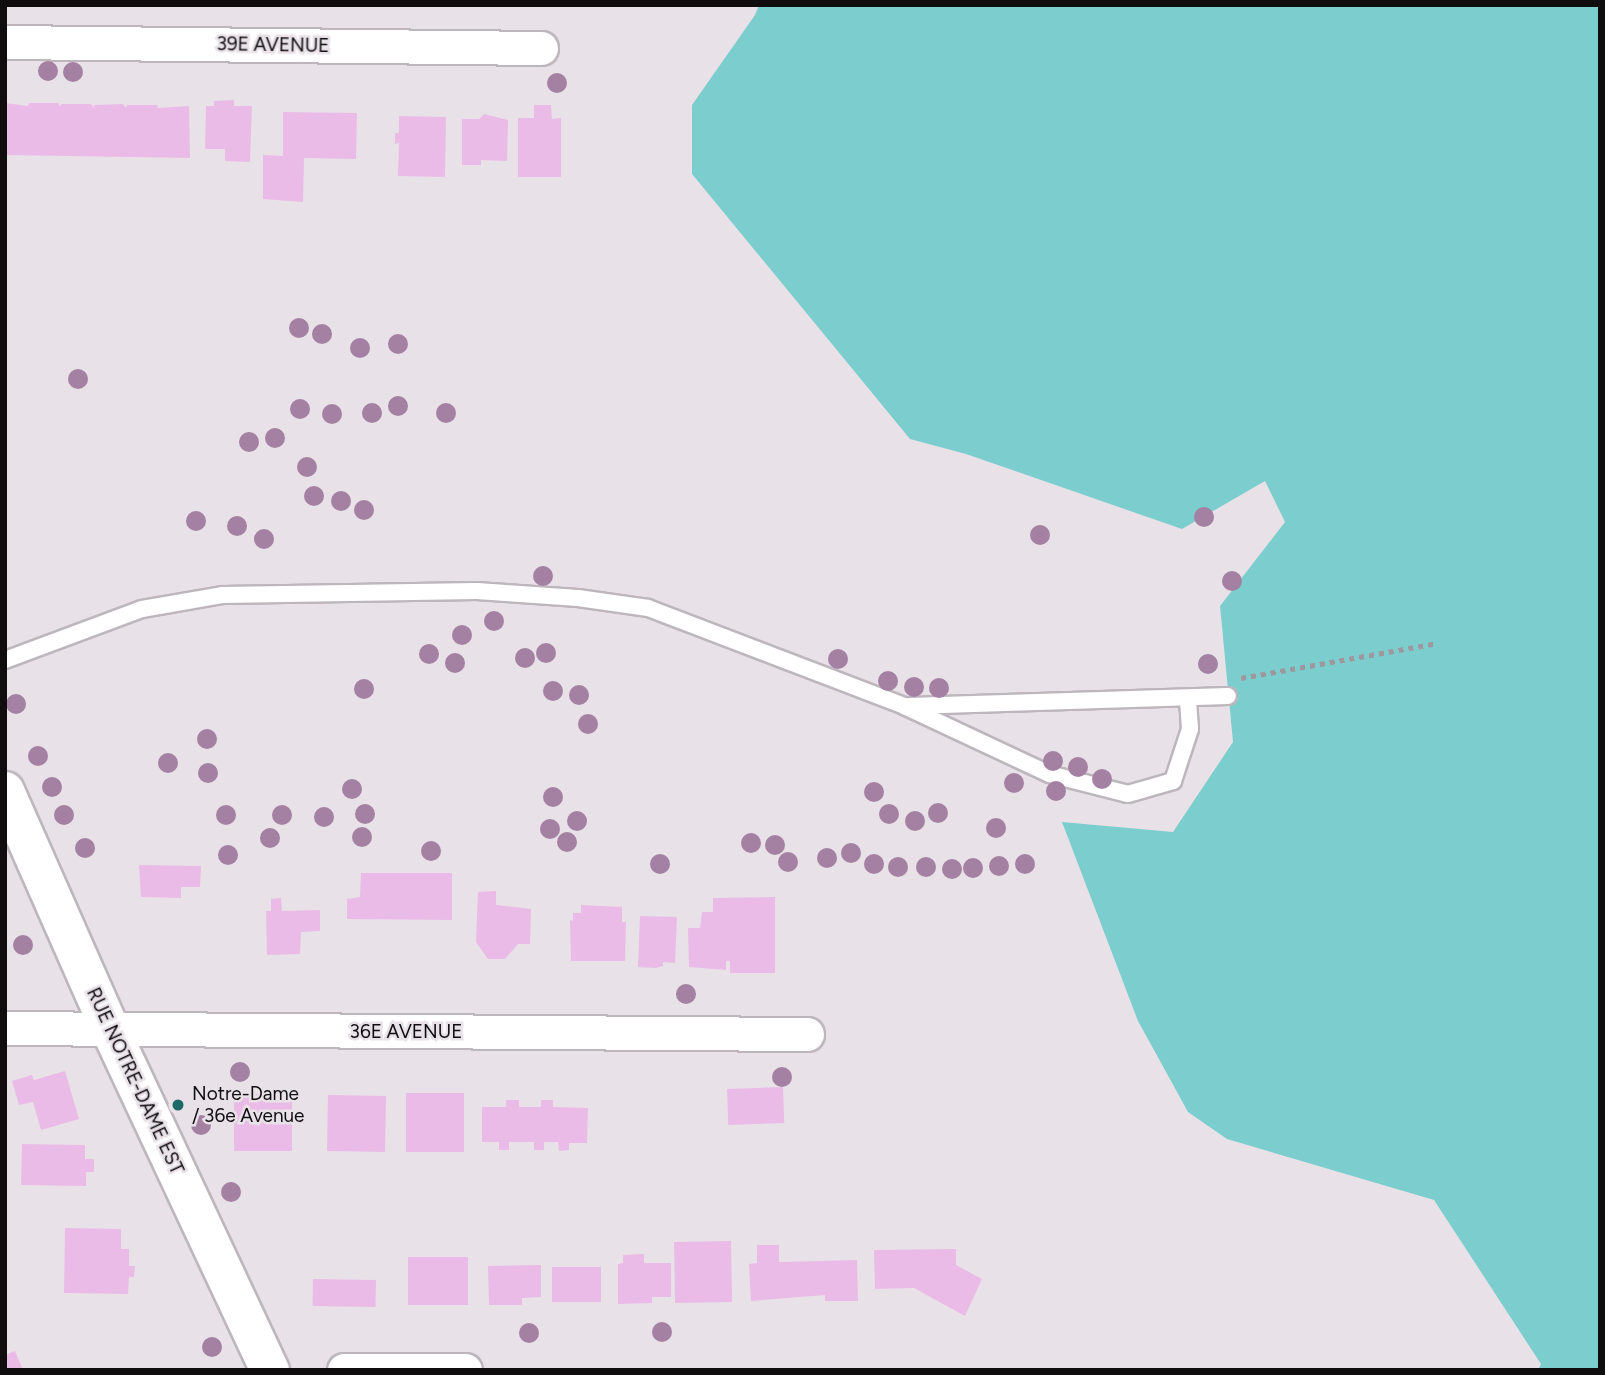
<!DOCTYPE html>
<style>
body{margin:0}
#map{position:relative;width:1605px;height:1375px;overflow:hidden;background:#e9e1e8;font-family:Figtree,sans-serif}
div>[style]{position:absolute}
.water>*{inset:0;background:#7ccece}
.building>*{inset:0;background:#eabbe7;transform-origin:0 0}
.path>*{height:4.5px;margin-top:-2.25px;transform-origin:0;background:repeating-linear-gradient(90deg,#9e979d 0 5px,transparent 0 10px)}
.roads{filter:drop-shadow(2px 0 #bdb6bd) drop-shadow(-2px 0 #bdb6bd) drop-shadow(0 2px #bdb6bd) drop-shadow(0 -2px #bdb6bd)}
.service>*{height:16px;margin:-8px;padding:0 8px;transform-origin:8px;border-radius:8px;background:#fff}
.minor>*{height:33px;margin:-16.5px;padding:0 16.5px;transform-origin:16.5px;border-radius:16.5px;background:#fff}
.secondary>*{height:38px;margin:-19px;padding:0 19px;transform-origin:19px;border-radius:19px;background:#fff}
.trees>*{width:20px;height:20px;margin:-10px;border-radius:50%;background:#a481a2}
.dots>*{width:19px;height:19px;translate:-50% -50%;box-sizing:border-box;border:4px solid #e9e1e8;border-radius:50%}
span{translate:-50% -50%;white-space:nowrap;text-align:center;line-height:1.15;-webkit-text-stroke:5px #e9e1e8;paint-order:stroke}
.street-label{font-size:19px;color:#100d0f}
.poi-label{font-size:19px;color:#100d0f}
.left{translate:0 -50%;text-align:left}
.frame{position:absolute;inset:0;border:7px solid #100d0f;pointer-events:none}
</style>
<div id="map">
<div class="water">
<div style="clip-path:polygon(759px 5px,1600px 5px,1600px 1370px,1538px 1370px,1541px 1364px,1434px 1200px,1227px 1139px,1188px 1112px,1138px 1021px,1062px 822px,1173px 832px,1233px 742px,1220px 606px,1285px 522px,1265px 481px,1182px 529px,966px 454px,910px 439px,692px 174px,692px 105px,755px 15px)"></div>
</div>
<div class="building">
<div style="clip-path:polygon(234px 100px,234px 106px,252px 106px,250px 162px,225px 161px,225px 149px,205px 149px,206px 106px,214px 106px,214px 101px)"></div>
<div style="clip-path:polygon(5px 103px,28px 106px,29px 103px,58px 103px,60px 107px,61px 104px,91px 104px,94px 108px,94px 105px,123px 104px,126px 108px,127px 105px,157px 105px,158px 108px,189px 106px,190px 158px,5px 155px)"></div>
<div style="clip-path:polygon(534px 105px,551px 105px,552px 119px,561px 118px,561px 177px,518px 177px,518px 118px,534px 118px)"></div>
<div style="clip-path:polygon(283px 112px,357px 113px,356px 159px,304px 158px,303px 202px,263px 199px,263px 155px,283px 156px)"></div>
<div style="clip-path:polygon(484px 114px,508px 120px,507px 161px,481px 160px,481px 165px,462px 165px,462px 119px,479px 119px)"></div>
<div style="clip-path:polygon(399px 116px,446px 117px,445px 177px,398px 176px,399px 143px,395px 144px,395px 133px,399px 133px)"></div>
<div style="clip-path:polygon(139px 865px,201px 866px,200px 887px,181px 887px,181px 898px,141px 897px)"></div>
<div style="clip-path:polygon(361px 873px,452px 873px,452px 920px,347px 919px,347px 899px,360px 897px)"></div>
<div style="clip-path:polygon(496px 891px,496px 905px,531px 909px,530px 944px,518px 944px,505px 959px,488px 959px,476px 942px,478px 892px)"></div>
<div style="clip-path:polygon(775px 897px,775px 973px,730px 973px,730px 961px,726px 961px,726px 970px,689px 967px,688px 928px,700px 928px,702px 912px,713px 912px,713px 898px)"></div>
<div style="clip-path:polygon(281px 898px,282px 911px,320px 910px,320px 931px,301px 932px,300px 954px,267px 955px,266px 911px,271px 911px,271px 899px)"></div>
<div style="clip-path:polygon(581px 905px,622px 907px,622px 922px,626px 922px,625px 961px,571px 961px,570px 920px,573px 921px,573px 913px,581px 913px)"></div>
<div style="clip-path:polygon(640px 916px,677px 917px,675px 963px,663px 962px,663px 966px,656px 968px,638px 967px)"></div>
<div style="clip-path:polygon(65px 1071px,79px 1119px,41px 1130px,33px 1102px,19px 1105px,12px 1081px,32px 1075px,34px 1080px)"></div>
<div style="left:783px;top:1087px;width:36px;height:56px;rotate:88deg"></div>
<div style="left:406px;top:1093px;width:58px;height:59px"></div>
<div style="left:234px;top:1094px;width:58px;height:57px"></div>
<div style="left:328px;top:1095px;width:58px;height:56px;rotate:1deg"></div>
<div style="clip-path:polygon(506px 1100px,519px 1100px,519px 1107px,541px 1107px,541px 1100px,553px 1100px,553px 1107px,588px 1108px,587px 1143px,569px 1143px,569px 1150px,559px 1151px,558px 1142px,544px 1142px,544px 1150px,534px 1150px,534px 1142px,509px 1142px,509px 1150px,499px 1150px,499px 1142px,482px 1142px,482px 1107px,506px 1107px)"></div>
<div style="clip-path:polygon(22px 1144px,85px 1145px,85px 1159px,94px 1159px,94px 1172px,86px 1172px,86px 1186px,21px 1185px)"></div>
<div style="clip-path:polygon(65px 1228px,121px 1229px,121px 1249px,129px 1249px,129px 1266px,135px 1266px,134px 1277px,129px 1277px,128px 1294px,64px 1293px)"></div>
<div style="left:731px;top:1241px;width:61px;height:57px;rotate:89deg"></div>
<div style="clip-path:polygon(757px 1245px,779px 1245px,779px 1262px,857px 1260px,858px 1301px,825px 1301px,825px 1295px,751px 1301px,749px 1264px,757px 1263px)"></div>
<div style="clip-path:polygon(956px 1249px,956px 1265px,982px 1279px,965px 1316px,914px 1288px,875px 1289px,874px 1250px)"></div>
<div style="clip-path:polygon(644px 1254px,644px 1263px,671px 1263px,671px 1297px,652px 1297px,652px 1303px,618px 1304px,618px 1264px,623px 1263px,623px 1255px)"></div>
<div style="left:408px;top:1257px;width:60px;height:48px"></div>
<div style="clip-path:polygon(541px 1265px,541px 1297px,522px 1298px,522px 1305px,489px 1305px,488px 1266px)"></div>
<div style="left:601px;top:1267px;width:35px;height:49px;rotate:90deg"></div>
<div style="left:313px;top:1279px;width:63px;height:27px;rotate:1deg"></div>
<div style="clip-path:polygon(15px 1351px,23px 1370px,5px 1370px,5px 1355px)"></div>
</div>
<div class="path">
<div style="left:1241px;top:678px;width:200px;rotate:-10.1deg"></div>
</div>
<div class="roads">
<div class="service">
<div style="left:5px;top:660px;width:146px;rotate:-20.4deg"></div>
<div style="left:142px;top:609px;width:81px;rotate:-9.9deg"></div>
<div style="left:222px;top:595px;width:255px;rotate:-0.9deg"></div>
<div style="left:477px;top:591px;width:101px;rotate:4deg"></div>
<div style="left:578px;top:598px;width:71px;rotate:8.1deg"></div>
<div style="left:648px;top:608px;width:274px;rotate:20.9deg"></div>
<div style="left:904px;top:706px;width:160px;rotate:25.1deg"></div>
<div style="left:1049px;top:774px;width:81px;rotate:14.2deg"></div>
<div style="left:1128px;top:794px;width:47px;rotate:-16.1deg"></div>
<div style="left:1173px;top:781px;width:55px;rotate:-71.9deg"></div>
<div style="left:1190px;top:729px;width:30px;rotate:-94deg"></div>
<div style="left:910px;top:706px;width:318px;rotate:-1.8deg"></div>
</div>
<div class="minor">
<div style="left:5px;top:42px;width:536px;rotate:0.64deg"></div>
<div style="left:5px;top:1028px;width:802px;rotate:0.43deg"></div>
<div style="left:344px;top:1370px;width:121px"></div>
</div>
<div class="secondary">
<div style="left:5px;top:791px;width:260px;rotate:66.2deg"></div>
<div style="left:110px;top:1029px;width:377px;rotate:64.9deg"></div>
</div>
</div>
<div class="trees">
<div style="left:48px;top:71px"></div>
<div style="left:73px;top:72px"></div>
<div style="left:557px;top:83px"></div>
<div style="left:299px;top:328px"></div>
<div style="left:322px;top:334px"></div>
<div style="left:398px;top:344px"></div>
<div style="left:360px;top:348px"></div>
<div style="left:78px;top:379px"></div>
<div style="left:398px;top:406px"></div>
<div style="left:300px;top:409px"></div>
<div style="left:372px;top:413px"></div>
<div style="left:446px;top:413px"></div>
<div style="left:332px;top:414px"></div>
<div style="left:275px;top:438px"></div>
<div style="left:249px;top:442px"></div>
<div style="left:307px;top:467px"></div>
<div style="left:314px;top:496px"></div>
<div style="left:341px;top:501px"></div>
<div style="left:364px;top:510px"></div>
<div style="left:1204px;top:517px"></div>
<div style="left:196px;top:521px"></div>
<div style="left:237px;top:526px"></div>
<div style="left:1040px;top:535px"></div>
<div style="left:264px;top:539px"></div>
<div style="left:543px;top:576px"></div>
<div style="left:1232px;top:581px"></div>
<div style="left:494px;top:621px"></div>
<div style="left:462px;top:635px"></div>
<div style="left:546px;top:653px"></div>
<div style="left:429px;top:654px"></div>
<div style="left:525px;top:658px"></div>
<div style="left:838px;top:659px"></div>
<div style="left:455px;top:663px"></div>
<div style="left:1208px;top:664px"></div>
<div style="left:888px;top:681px"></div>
<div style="left:914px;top:687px"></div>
<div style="left:939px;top:688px"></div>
<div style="left:364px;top:689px"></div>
<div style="left:553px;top:691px"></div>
<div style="left:579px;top:695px"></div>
<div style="left:16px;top:704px"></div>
<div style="left:588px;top:724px"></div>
<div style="left:207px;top:739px"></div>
<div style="left:38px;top:756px"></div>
<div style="left:1053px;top:761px"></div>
<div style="left:168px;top:763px"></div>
<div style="left:1078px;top:767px"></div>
<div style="left:208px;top:773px"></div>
<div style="left:1102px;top:779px"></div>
<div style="left:1014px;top:783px"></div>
<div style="left:52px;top:787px"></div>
<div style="left:352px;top:789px"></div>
<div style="left:1056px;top:791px"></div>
<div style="left:874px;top:792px"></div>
<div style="left:553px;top:797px"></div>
<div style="left:938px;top:813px"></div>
<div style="left:365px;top:814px"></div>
<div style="left:889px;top:814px"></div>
<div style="left:64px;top:815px"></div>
<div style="left:226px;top:815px"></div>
<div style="left:282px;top:815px"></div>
<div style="left:324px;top:817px"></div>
<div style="left:577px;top:821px"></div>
<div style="left:915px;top:821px"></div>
<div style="left:996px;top:828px"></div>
<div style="left:550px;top:829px"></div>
<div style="left:362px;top:837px"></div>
<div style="left:270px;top:838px"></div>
<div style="left:567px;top:842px"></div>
<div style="left:751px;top:843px"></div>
<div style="left:775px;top:845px"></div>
<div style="left:85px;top:848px"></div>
<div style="left:431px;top:851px"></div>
<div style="left:851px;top:853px"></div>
<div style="left:228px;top:855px"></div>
<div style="left:827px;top:858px"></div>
<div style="left:788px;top:862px"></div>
<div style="left:660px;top:864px"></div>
<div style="left:874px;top:864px"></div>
<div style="left:1025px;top:864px"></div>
<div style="left:999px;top:866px"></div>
<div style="left:898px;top:867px"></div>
<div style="left:926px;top:867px"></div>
<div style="left:973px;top:868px"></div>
<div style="left:952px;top:869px"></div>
<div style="left:23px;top:945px"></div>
<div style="left:686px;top:994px"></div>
<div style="left:240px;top:1072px"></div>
<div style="left:782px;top:1077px"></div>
<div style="left:201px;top:1125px"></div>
<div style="left:231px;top:1192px"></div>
<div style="left:662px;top:1332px"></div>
<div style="left:529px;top:1333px"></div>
<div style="left:212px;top:1347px"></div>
</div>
<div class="dots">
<div style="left:178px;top:1105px;background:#1c6969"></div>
</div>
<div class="street-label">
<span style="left:273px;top:45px;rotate:1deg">39E AVENUE</span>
<span style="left:406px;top:1032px">36E AVENUE</span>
<span style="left:135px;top:1081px;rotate:65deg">RUE NOTRE-DAME EST</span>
</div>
<div class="poi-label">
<span class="left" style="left:192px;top:1105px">Notre-Dame<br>/ 36e Avenue</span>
</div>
<div class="frame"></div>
</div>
